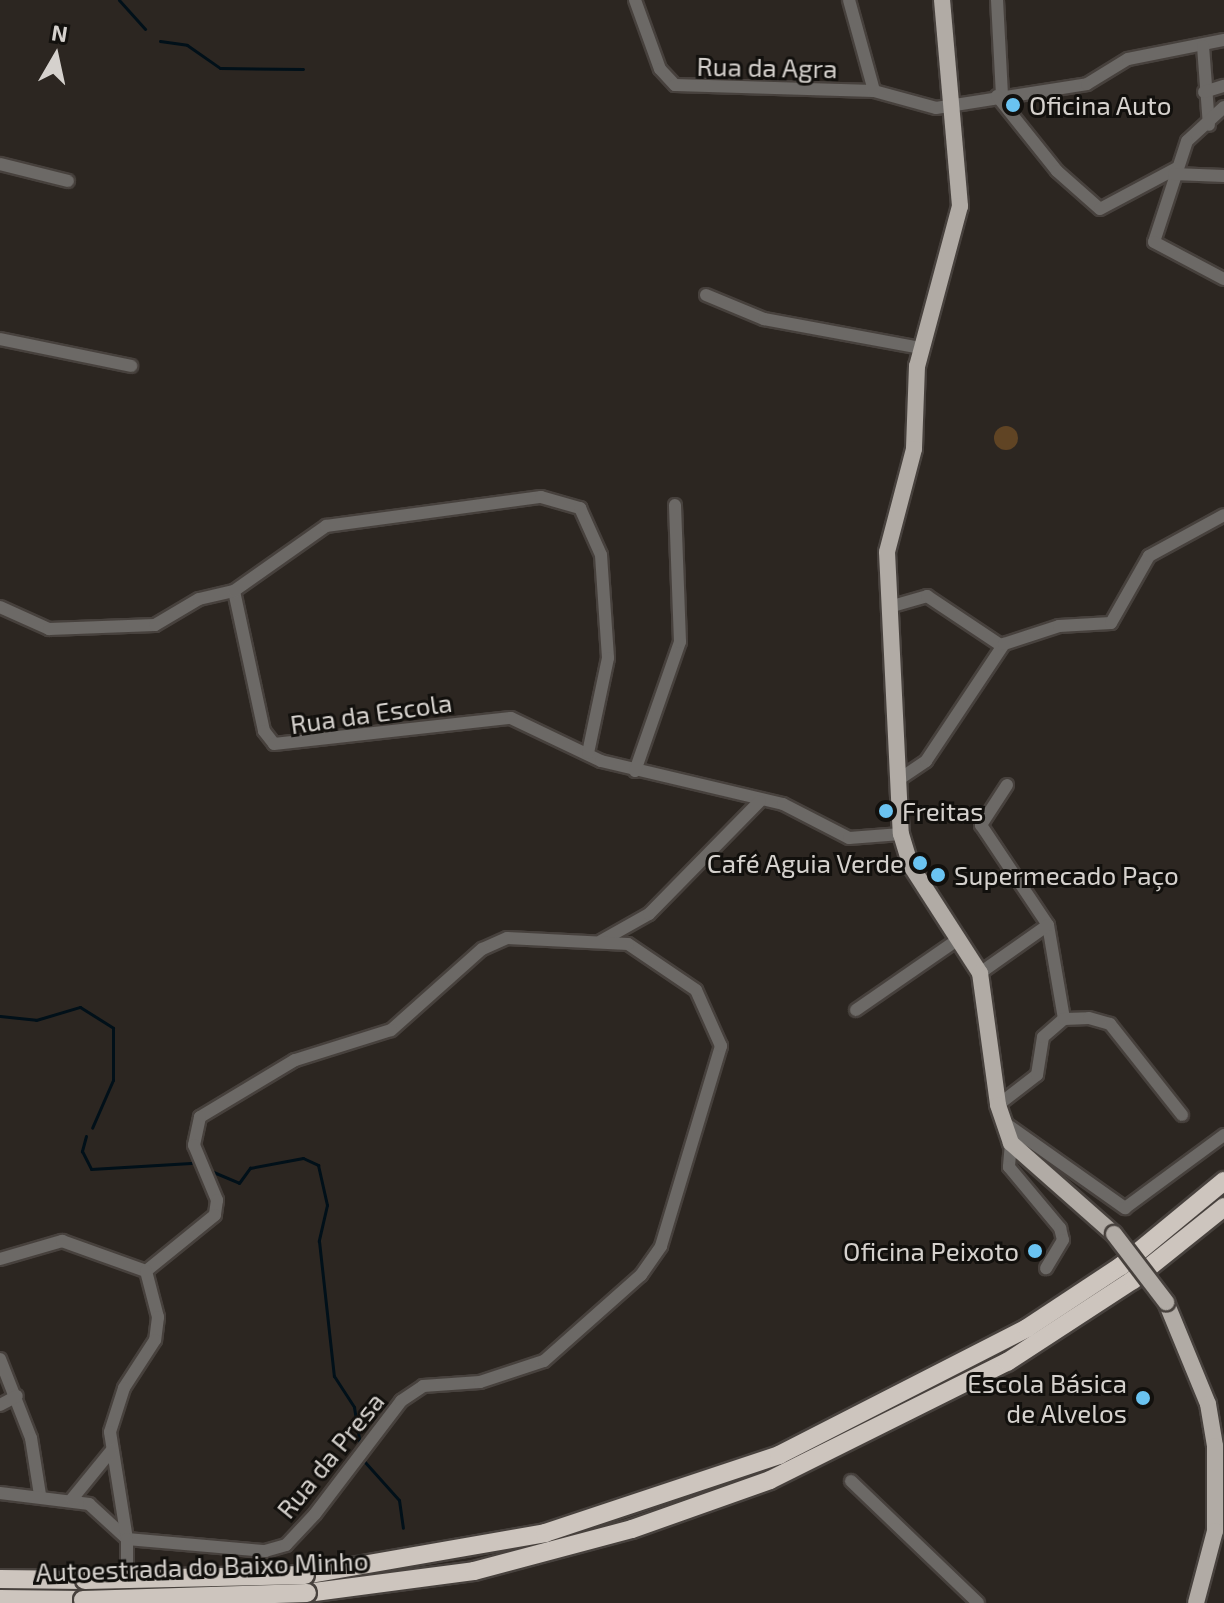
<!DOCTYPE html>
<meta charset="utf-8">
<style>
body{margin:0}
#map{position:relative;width:1224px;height:1603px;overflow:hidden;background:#2c2621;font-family:"Exo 2",sans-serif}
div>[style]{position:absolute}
.green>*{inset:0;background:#604424}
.round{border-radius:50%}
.stream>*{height:3px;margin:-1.5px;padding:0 1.5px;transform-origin:1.5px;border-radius:1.5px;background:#011019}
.roads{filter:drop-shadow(2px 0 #47413d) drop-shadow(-2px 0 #47413d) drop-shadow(0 2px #47413d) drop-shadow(0 -2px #47413d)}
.minor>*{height:12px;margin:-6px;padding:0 6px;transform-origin:6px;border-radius:6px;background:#6c6966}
.major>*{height:16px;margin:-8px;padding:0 8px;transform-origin:8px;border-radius:8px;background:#b1aba5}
.highway>*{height:18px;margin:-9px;padding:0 9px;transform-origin:9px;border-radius:9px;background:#cdc5be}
.bridges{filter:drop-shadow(2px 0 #47413d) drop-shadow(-2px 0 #47413d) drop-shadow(0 2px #47413d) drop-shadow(0 -2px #47413d)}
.major-bridge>*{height:16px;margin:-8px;padding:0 8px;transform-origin:8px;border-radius:8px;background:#b1aba5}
.highway-bridge>*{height:18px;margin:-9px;padding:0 9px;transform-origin:9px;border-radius:9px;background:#cdc5be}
.dots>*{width:22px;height:22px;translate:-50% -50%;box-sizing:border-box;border:4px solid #12100d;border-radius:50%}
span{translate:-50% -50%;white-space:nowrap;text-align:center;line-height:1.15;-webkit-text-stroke:6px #12100d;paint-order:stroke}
.street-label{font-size:26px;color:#d5d1cd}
.poi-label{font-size:26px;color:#d5d1cd}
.left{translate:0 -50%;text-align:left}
.right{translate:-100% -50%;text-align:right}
.north{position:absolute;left:16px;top:16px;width:80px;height:80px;-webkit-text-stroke:6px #12100d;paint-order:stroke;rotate:9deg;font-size:22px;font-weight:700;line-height:32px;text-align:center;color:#d5d1cd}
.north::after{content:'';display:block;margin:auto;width:28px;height:36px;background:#d5d1cd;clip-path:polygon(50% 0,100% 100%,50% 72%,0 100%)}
</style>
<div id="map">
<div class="green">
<div class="round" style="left:994px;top:426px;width:24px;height:24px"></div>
</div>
<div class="stream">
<div style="left:119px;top:0;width:39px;rotate:48deg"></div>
<div style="left:160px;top:41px;width:27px;rotate:8deg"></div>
<div style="left:187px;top:45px;width:40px;rotate:34.9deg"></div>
<div style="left:220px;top:68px;width:83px;rotate:0.7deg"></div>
<div style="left:0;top:1016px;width:36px;rotate:6deg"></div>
<div style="left:36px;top:1020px;width:46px;rotate:-16.5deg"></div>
<div style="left:80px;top:1007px;width:39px;rotate:32deg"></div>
<div style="left:113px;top:1028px;width:52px;rotate:90deg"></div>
<div style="left:113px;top:1080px;width:52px;rotate:113.6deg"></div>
<div style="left:86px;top:1136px;width:16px;rotate:105deg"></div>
<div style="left:82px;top:1151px;width:20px;rotate:63deg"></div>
<div style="left:91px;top:1169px;width:100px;rotate:-3.4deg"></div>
<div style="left:211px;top:1171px;width:30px;rotate:23deg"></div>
<div style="left:239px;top:1183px;width:19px;rotate:-54deg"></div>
<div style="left:250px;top:1168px;width:54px;rotate:-10.7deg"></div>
<div style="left:303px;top:1158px;width:17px;rotate:25deg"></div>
<div style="left:318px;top:1165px;width:41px;rotate:77.3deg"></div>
<div style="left:327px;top:1205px;width:37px;rotate:103deg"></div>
<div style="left:319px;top:1241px;width:136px;rotate:83.7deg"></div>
<div style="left:334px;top:1376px;width:37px;rotate:57deg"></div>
<div style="left:354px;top:1407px;width:39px;rotate:81deg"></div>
<div style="left:364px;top:1461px;width:52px;rotate:48.1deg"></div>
<div style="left:399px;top:1500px;width:28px;rotate:82deg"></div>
</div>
<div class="roads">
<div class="minor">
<div style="left:635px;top:0;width:73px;rotate:70.1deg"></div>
<div style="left:660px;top:69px;width:22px;rotate:47deg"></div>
<div style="left:675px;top:85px;width:199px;rotate:1.7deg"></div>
<div style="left:874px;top:91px;width:64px;rotate:15.3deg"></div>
<div style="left:936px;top:108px;width:153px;rotate:-9deg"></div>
<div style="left:1087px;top:84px;width:48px;rotate:-31.4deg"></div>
<div style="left:1128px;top:59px;width:98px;rotate:-11.2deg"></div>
<div style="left:849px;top:0;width:94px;rotate:74.6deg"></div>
<div style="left:997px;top:0;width:94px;rotate:87deg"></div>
<div style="left:1203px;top:46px;width:79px;rotate:85.7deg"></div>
<div style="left:1204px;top:92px;width:21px;rotate:-17deg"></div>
<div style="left:997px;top:96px;width:96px;rotate:51.3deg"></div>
<div style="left:1057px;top:171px;width:57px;rotate:41.5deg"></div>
<div style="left:1100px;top:209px;width:87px;rotate:-28deg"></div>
<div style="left:1224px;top:107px;width:50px;rotate:137.4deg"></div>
<div style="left:1187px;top:141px;width:106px;rotate:108.1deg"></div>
<div style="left:1154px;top:242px;width:79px;rotate:27.9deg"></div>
<div style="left:0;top:164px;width:70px;rotate:14deg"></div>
<div style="left:1174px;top:174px;width:50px;rotate:2.3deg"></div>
<div style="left:706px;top:295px;width:63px;rotate:22.5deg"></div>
<div style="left:764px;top:319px;width:160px;rotate:10.5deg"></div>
<div style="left:0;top:339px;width:134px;rotate:11.6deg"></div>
<div style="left:234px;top:591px;width:143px;rotate:77.9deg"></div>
<div style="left:264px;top:731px;width:16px;rotate:52deg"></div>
<div style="left:274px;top:744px;width:238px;rotate:-6.3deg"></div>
<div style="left:511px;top:718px;width:100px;rotate:25.5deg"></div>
<div style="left:601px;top:761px;width:187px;rotate:13.3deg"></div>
<div style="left:783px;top:804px;width:74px;rotate:27.3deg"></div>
<div style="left:849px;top:838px;width:52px;rotate:-4.4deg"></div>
<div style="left:0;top:607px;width:54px;rotate:24.2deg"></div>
<div style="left:49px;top:629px;width:106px;rotate:-2.2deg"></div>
<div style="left:155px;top:625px;width:51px;rotate:-30.6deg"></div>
<div style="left:199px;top:599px;width:36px;rotate:-13deg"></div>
<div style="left:234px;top:591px;width:113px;rotate:-35.2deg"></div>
<div style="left:326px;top:526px;width:217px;rotate:-7.7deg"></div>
<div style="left:541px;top:497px;width:41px;rotate:15.8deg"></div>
<div style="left:580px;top:508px;width:51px;rotate:65.9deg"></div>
<div style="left:601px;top:555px;width:103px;rotate:86.1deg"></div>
<div style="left:608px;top:658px;width:97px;rotate:101.9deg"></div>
<div style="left:889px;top:607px;width:40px;rotate:-16deg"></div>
<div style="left:927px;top:596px;width:90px;rotate:33.7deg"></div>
<div style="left:635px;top:771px;width:137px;rotate:-70.8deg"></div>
<div style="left:680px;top:642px;width:137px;rotate:-92.1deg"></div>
<div style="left:898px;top:780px;width:34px;rotate:-34deg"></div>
<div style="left:926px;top:761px;width:141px;rotate:-56.3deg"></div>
<div style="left:1004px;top:644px;width:58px;rotate:-18.1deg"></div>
<div style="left:1059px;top:626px;width:52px;rotate:-3.3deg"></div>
<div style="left:1111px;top:623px;width:77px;rotate:-60.4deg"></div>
<div style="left:1149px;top:556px;width:85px;rotate:-28.7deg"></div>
<div style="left:1007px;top:785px;width:48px;rotate:123deg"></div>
<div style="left:981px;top:825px;width:120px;rotate:56.2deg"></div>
<div style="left:1048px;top:925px;width:95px;rotate:80.3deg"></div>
<div style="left:601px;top:941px;width:55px;rotate:-29.4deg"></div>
<div style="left:649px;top:914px;width:158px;rotate:-45.5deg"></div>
<div style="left:980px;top:973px;width:83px;rotate:-35.2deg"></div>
<div style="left:856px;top:1010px;width:126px;rotate:-34.7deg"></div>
<div style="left:998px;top:1105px;width:49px;rotate:-37.6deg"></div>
<div style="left:1037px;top:1075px;width:38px;rotate:-81deg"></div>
<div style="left:1043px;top:1037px;width:28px;rotate:-41deg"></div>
<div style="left:1064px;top:1019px;width:25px;rotate:-2deg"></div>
<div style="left:1089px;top:1018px;width:22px;rotate:16deg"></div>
<div style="left:1110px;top:1024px;width:116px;rotate:51.6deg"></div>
<div style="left:1002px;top:1121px;width:151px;rotate:35.3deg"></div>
<div style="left:1125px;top:1208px;width:123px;rotate:-36.4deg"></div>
<div style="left:1011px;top:1143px;width:24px;rotate:95deg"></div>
<div style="left:1009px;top:1167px;width:80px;rotate:50.1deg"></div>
<div style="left:1060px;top:1228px;width:12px;rotate:76deg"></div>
<div style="left:1063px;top:1240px;width:33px;rotate:121deg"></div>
<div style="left:0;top:1259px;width:65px;rotate:-16.2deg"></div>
<div style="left:62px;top:1241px;width:89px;rotate:19.7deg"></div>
<div style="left:0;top:1359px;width:85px;rotate:68.6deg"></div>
<div style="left:31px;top:1438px;width:58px;rotate:81deg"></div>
<div style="left:0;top:1405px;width:19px;rotate:-28deg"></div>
<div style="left:851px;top:1481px;width:176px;rotate:43.8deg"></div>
<div style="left:0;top:1493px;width:90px;rotate:7deg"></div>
<div style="left:89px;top:1504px;width:52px;rotate:42.6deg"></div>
<div style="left:127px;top:1539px;width:139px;rotate:5deg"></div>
<div style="left:265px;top:1551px;width:22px;rotate:-16deg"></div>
<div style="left:286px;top:1545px;width:42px;rotate:-46.9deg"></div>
<div style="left:315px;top:1514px;width:142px;rotate:-52.7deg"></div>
<div style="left:401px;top:1401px;width:27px;rotate:-34deg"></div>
<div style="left:423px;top:1386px;width:57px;rotate:-4deg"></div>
<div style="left:480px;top:1382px;width:67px;rotate:-18.2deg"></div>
<div style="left:544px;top:1361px;width:130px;rotate:-41.6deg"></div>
<div style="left:641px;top:1275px;width:35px;rotate:-55deg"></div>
<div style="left:661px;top:1246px;width:209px;rotate:-73.3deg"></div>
<div style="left:721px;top:1046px;width:61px;rotate:-114.1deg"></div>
<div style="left:696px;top:990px;width:82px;rotate:-145.9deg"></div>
<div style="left:628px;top:944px;width:121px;rotate:-177.2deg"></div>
<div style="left:507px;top:938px;width:27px;rotate:156deg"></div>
<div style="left:482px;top:949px;width:122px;rotate:138.3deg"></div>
<div style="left:391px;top:1030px;width:101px;rotate:162.6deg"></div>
<div style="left:295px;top:1060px;width:111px;rotate:149deg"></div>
<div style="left:200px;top:1117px;width:29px;rotate:102deg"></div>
<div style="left:194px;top:1145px;width:60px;rotate:67.3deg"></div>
<div style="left:217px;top:1200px;width:15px;rotate:98deg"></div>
<div style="left:215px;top:1215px;width:89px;rotate:140.9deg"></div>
<div style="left:146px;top:1271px;width:48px;rotate:75.4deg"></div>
<div style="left:158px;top:1317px;width:23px;rotate:97deg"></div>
<div style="left:155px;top:1340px;width:57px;rotate:122.9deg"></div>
<div style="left:124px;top:1388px;width:46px;rotate:107.7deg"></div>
<div style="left:110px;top:1432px;width:108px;rotate:81deg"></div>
<div style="left:127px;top:1539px;width:45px;rotate:90deg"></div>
<div style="left:72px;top:1499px;width:63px;rotate:-50.8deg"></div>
</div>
<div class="major">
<div style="left:942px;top:0;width:207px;rotate:85deg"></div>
<div style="left:960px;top:206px;width:166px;rotate:105deg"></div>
<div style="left:917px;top:366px;width:83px;rotate:92.1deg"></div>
<div style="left:914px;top:449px;width:106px;rotate:104.7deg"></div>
<div style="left:887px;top:552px;width:282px;rotate:87.2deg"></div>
<div style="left:901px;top:834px;width:34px;rotate:73deg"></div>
<div style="left:911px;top:866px;width:127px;rotate:57.2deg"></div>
<div style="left:980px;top:973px;width:133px;rotate:82.2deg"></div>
<div style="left:998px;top:1105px;width:40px;rotate:71.1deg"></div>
<div style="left:1011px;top:1143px;width:137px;rotate:41.5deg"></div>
<div style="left:1166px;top:1302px;width:110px;rotate:67.6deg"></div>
<div style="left:1208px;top:1404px;width:43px;rotate:80.5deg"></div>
<div style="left:1215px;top:1446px;width:85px;rotate:90deg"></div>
<div style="left:1215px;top:1531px;width:74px;rotate:104.8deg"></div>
</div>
<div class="highway">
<div style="left:305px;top:1575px;width:244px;rotate:-9.9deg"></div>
<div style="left:545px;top:1533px;width:247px;rotate:-18.4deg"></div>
<div style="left:779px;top:1455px;width:279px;rotate:-27.1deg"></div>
<div style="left:1027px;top:1328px;width:113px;rotate:-33.4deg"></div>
<div style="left:1121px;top:1266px;width:134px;rotate:-39.5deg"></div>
<div style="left:0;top:1579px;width:85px;rotate:0.7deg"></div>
<div style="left:307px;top:1593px;width:168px;rotate:-7.5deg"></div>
<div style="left:474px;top:1571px;width:163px;rotate:-14.9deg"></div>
<div style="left:632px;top:1529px;width:146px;rotate:-19.5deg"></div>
<div style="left:770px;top:1480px;width:265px;rotate:-26.5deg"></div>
<div style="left:1007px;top:1362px;width:150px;rotate:-33.1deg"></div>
<div style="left:1133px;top:1280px;width:117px;rotate:-38.7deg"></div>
<div style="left:0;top:1599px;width:83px;rotate:0.7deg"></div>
</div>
</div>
<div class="bridges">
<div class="major-bridge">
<div style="left:1114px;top:1234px;width:86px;rotate:52.6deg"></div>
</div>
<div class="highway-bridge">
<div style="left:85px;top:1580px;width:220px;rotate:-1.3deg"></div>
<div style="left:83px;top:1600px;width:224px;rotate:-1.8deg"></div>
</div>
</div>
<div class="dots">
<div style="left:1013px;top:105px;background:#6ac3f1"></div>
<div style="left:886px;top:811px;background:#6ac3f1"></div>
<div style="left:920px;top:863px;background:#6ac3f1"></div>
<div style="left:938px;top:875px;background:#6ac3f1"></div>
<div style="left:1035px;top:1251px;background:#6ac3f1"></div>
<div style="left:1143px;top:1398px;background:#6ac3f1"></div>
</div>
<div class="street-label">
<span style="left:767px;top:67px;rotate:1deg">Rua da Agra</span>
<span style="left:371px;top:713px;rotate:-8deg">Rua da Escola</span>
<span style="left:330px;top:1455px;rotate:-51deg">Rua da Presa</span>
<span style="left:202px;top:1566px;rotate:-2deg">Autoestrada do Baixo Minho</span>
</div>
<div class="poi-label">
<span class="left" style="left:1029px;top:105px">Oficina Auto</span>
<span class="left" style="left:902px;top:811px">Freitas</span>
<span class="right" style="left:904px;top:863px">Café Aguia Verde</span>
<span class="left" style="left:954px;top:875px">Supermecado Paço</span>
<span class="right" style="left:1019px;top:1251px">Oficina Peixoto</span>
<span class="right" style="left:1127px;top:1398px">Escola Básica<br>de Alvelos</span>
</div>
<div class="north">N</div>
</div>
